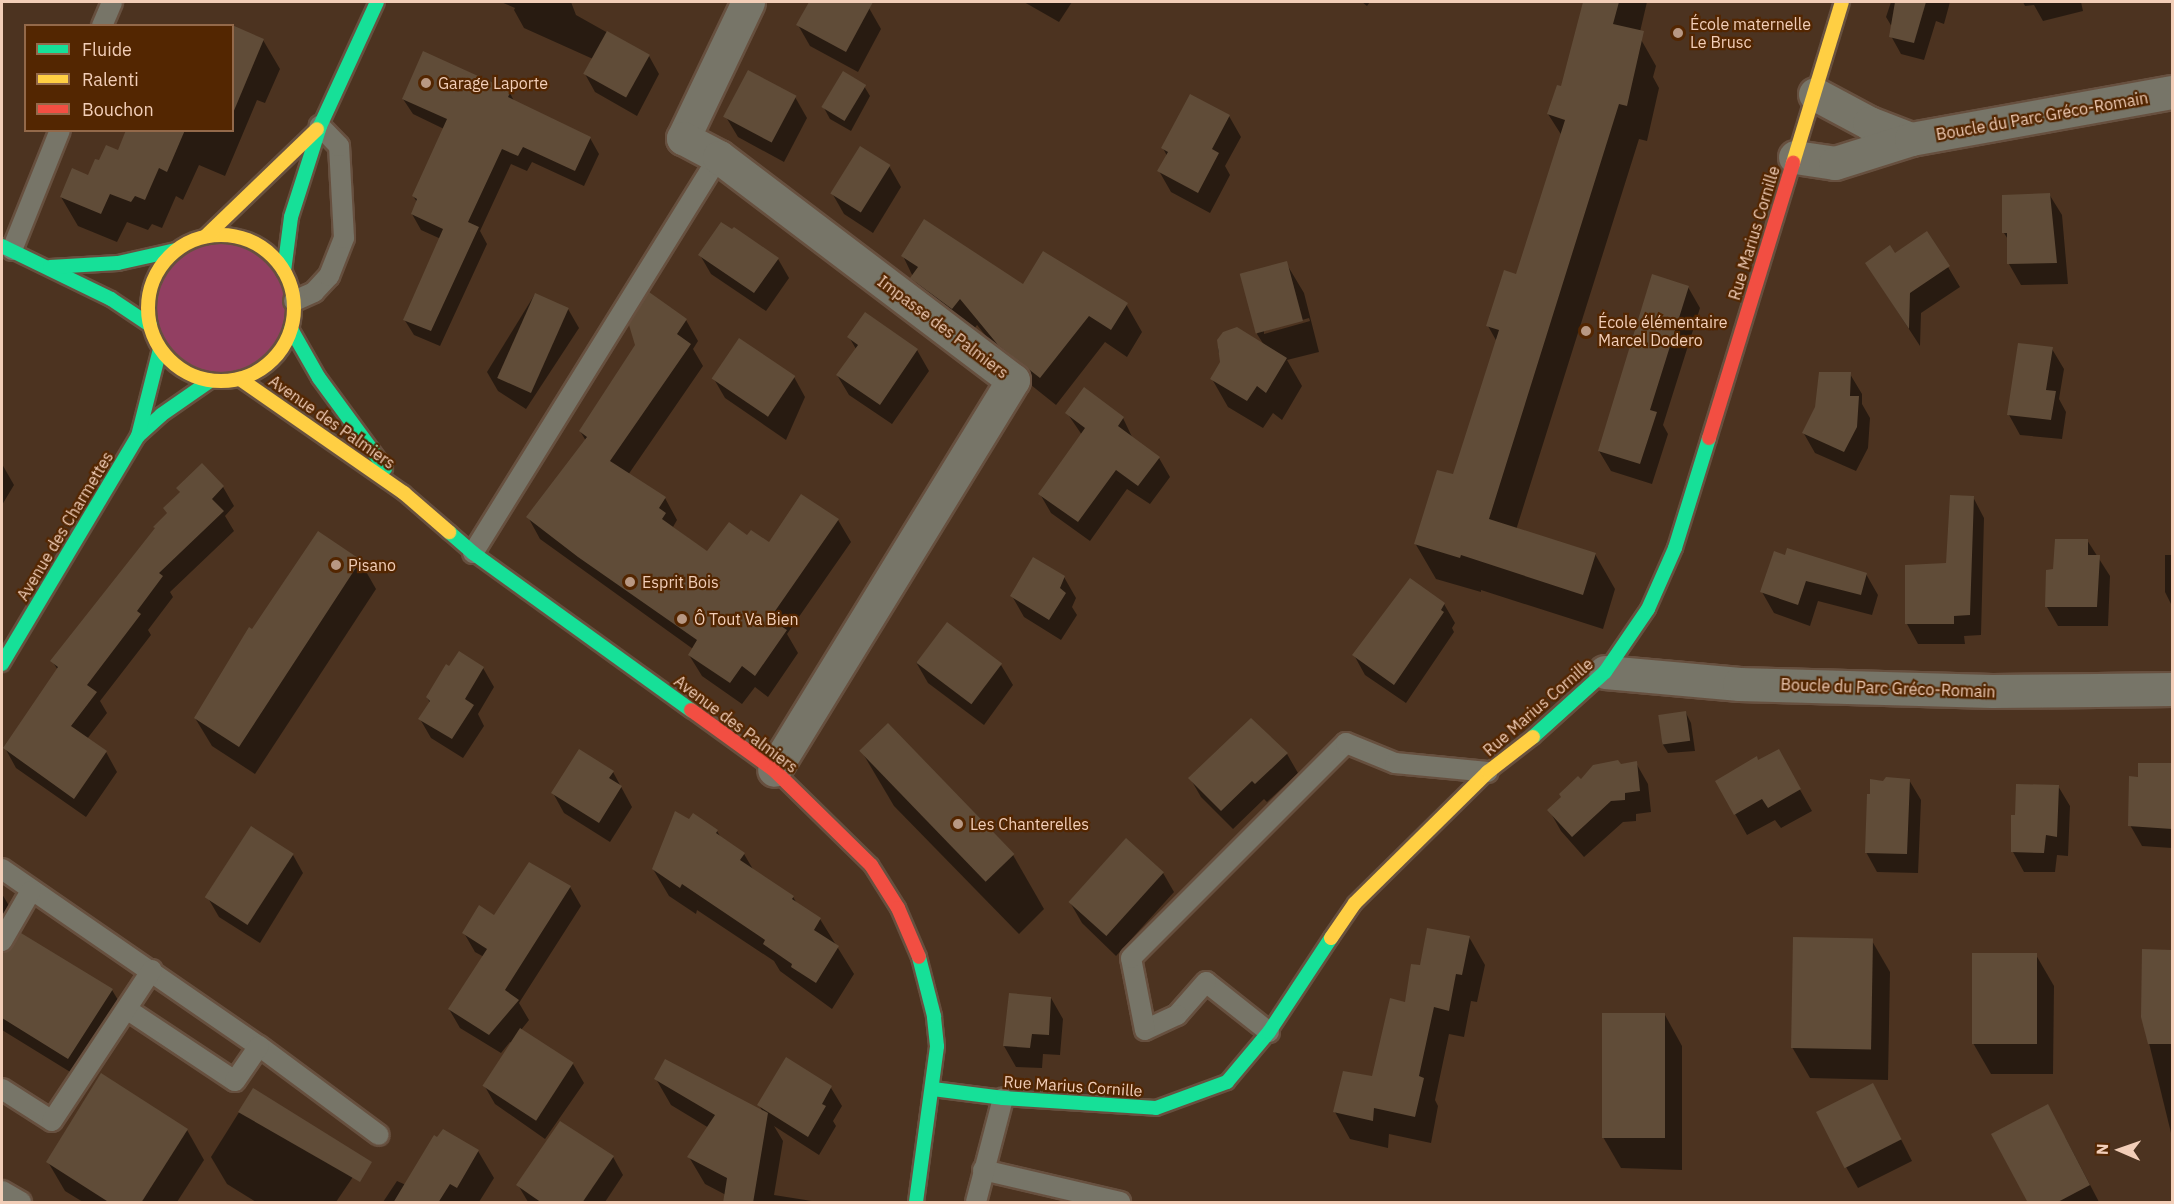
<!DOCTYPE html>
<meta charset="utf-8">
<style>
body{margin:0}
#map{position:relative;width:2174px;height:1204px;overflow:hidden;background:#4c3320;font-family:"IBM Plex Sans",sans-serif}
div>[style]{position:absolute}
.green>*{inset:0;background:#923f62}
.round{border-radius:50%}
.shadow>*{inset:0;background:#0007}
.building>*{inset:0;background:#604c38;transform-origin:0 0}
.roads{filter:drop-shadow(2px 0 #67503f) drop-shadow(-2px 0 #67503f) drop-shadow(0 2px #67503f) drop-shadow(0 -2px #67503f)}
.lane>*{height:20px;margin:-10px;padding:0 10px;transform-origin:10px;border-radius:10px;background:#777568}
.street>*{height:33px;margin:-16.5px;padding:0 16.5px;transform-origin:16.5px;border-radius:16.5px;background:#777568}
.fast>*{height:14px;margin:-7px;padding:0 7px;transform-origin:7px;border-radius:7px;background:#16e098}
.slow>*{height:14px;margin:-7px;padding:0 7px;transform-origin:7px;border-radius:7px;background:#ffcf43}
.slow>.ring{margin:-7px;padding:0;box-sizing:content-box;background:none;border:14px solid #ffcf43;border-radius:50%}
.jam>*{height:14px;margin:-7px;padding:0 7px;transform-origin:7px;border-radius:7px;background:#f24e42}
.dots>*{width:16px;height:16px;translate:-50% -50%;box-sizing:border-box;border:3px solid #532601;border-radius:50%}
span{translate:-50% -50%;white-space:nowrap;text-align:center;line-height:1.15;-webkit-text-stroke:4.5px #532601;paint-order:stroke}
.poi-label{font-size:16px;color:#f2ceb8}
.left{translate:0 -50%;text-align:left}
.street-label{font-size:16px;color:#f2ceb8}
.frame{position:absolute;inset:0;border:3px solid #f2ceb8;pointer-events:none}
.legend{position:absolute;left:24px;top:24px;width:210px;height:108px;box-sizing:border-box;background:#532601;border:2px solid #93694a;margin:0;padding:8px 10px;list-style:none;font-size:18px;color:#f2ceb8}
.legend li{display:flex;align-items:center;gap:12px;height:30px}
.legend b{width:30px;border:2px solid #93694a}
.north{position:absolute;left:2090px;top:1120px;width:60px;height:60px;-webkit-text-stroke:4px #532601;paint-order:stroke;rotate:272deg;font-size:16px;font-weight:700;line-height:24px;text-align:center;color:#f2ceb8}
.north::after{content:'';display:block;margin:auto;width:21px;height:27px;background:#f2ceb8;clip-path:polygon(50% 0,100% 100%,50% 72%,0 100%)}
</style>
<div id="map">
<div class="green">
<div class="round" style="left:149px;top:235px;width:144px;height:144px"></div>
</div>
<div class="shadow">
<div style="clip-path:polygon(501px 2px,571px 2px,576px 15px,649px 56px,659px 74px,637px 116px,595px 92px,585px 74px,593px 59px,524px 28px,514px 10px,515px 8px)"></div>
<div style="clip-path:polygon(811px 2px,858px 2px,869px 8px,881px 29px,858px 72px,810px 46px,798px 25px)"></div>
<div style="clip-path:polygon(1024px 2px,1072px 2px,1059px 22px)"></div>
<div style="clip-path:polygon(1362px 2px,1370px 2px,1367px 6px)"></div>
<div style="clip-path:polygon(1584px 2px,1647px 2px,1639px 36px,1656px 66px,1653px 77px,1659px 88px,1647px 141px,1639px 139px,1516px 530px,1595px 554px,1615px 589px,1603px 629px,1481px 590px,1481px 592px,1436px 579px,1415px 543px,1454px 476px,1497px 342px,1488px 326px,1517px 276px,1562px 136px,1548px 114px,1562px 88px)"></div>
<div style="clip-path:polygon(1891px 2px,1950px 2px,1944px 24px,1936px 21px,1924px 60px,1901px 54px,1891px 36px,1892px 27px,1886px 17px)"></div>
<div style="clip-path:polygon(2023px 2px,2081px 2px,2083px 11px,2043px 21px,2034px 5px,2025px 6px)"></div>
<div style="clip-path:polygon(232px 26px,263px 40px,280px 69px,265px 103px,257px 100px,225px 176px,199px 165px,183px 200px,176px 196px,162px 228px,152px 224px,148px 230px,127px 222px,117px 242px,78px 226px,61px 197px,88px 177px,99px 162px,119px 152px,127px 130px,232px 130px)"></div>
<div style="clip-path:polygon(864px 86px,870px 96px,851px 131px,830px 119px,824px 108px)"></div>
<div style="clip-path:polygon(510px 93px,515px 103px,590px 138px,599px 154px,584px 186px,532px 162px,527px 171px,511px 164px,480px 231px,487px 244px,440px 346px,414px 335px,404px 319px,441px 239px,421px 230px,412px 214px,417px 202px,413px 196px,444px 129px,413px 114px,403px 99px)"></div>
<div style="clip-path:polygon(795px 97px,807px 118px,784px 162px,738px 137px,726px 117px)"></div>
<div style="clip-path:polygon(1229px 116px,1241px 137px,1225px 166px,1230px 175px,1210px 213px,1171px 192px,1159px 171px,1167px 156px,1163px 148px)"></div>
<div style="clip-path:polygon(889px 166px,901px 187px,873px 233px,844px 214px,832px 193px)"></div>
<div style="clip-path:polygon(2049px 194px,2062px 215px,2068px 284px,2021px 285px,2009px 264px,2009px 241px,2004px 233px)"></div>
<div style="clip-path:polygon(700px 255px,778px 259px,789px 278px,766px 311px,711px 274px)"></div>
<div style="clip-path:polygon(1895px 255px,1948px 267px,1960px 287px,1921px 313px,1920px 346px,1879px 283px)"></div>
<div style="clip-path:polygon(903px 256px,1024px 287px,1126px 304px,1142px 332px,1127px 357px,1105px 342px,1056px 405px,1016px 373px,977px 325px,969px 336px,927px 306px)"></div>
<div style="clip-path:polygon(evenodd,1286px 263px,1304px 293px,1319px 352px,1287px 360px,1302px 386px,1282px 420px,1273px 413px,1263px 428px,1228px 407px,1212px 379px,1222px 363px,1218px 350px,1221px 337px,1264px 345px,1257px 334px,1286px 263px,1309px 318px,1310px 321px,1264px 334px,1264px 331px,1309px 318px)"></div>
<div style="clip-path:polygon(1688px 287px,1700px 308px,1663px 425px,1668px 434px,1652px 484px,1611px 471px,1599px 451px)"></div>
<div style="clip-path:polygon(535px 294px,568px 309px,579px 328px,526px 409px,498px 391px,487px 372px)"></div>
<div style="clip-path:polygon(686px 320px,698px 341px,693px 349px,703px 366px,628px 475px,665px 498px,677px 520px,673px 527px,708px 553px,748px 537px,769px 544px,802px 496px,838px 520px,851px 542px,787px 634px,798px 653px,768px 697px,755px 687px,742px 704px,702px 676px,689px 655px,693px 649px,540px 539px,528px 517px,586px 441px,580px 431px)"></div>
<div style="clip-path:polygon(849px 337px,917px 350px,929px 371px,892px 424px,849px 395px,837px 375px,856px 349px)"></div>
<div style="clip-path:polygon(2052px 349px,2064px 369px,2059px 399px,2066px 412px,2062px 439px,2020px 435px,2009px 415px)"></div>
<div style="clip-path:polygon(1850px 374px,1862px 394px,1862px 404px,1870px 418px,1868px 448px,1856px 471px,1815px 453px,1803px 432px)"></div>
<div style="clip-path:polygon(794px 377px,805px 397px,786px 440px,725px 398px,714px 379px)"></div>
<div style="clip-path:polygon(1067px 413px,1123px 418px,1133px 439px,1159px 458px,1170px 477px,1150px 504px,1127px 489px,1090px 541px,1051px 513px,1040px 494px,1082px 435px)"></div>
<div style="clip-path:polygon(2px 464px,14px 485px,2px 505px)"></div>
<div style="clip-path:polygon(223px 487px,234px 506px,225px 516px,234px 531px,170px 592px,173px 597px,148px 630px,151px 635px,100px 701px,107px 713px,87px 739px,106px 752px,117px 772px,86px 817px,16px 768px,5px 748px,58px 670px,52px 661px,168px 514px,181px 493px,178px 489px)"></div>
<div style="clip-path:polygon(1973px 497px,1984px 518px,1981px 635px,1964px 636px,1965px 644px,1918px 644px,1907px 624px,1947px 565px)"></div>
<div style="clip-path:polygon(2087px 540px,2110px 576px,2108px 626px,2058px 626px,2047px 607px,2054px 571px)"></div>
<div style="clip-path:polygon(1775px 553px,1866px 574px,1878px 595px,1872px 615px,1818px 601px,1810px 626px,1774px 613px,1762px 592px)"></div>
<div style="clip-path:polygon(2165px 555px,2172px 555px,2172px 606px,2165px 592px)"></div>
<div style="clip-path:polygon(360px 561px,376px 589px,255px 774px,212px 746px,195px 718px,252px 631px)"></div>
<div style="clip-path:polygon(1064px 577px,1076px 598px,1072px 607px,1077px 615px,1061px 640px,1024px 617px,1012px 596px)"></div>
<div style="clip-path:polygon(1444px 604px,1455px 623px,1452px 628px,1454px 632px,1406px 703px,1365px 675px,1354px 655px)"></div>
<div style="clip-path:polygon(916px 662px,1001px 665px,1013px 685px,984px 725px,928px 683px)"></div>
<div style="clip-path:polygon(483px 668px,494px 687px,478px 714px,484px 726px,463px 758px,431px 738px,420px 719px,430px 703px,427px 697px)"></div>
<div style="clip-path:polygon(1686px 713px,1691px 723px,1695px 751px,1668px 753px,1662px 743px)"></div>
<div style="clip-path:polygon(1778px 751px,1812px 811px,1781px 828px,1775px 820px,1747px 835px,1717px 782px)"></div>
<div style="clip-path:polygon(862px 752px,1013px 855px,1044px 909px,1019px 934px,894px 806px)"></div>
<div style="clip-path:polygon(1287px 754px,1298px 773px,1267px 802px,1264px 799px,1233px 829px,1201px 797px,1190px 778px)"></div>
<div style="clip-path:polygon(1636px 763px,1648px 784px,1651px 812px,1636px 814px,1636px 821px,1623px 822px,1584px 857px,1561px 831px,1549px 810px,1581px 781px,1621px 765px)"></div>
<div style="clip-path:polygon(2140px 765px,2172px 765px,2172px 848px,2142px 846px,2130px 825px)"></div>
<div style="clip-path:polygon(613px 772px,632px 807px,610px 842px,564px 813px,553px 793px)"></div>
<div style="clip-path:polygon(1909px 780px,1921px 800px,1918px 873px,1877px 872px,1866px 852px,1883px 783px)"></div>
<div style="clip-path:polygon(2058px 786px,2070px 806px,2068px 856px,2057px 855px,2055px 872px,2024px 872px,2013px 852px,2016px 817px)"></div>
<div style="clip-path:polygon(689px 822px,717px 831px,721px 838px,744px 854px,754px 871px,793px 897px,798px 905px,820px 919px,854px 974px,832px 1009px,780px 971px,774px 961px,697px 910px,696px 914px,669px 896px,653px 869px)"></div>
<div style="clip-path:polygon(1126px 840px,1163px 873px,1174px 892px,1116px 956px,1082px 923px,1071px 904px)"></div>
<div style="clip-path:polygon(293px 855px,303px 873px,260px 943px,219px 917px,208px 898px)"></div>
<div style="clip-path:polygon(570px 887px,581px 906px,519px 1003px,529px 1020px,521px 1030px,573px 1064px,584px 1083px,545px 1139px,495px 1104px,484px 1085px,512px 1043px,510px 1042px,501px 1053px,460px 1028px,449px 1009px,484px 957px,475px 952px,464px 933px,494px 917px)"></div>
<div style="clip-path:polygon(2px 894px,14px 914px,11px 941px,5px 953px,112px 990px,124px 1010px,80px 1078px,2px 1030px)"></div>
<div style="clip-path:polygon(1469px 937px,1485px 965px,1477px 1002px,1471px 1001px,1464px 1037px,1449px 1034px,1435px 1100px,1438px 1106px,1431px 1143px,1389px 1134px,1388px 1148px,1350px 1139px,1335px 1112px,1373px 1078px,1406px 1004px)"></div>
<div style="clip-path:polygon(1872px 941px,1890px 972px,1888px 1080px,1810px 1078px,1792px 1047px)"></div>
<div style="clip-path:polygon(2143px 951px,2172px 951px,2172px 1137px,2149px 1043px)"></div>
<div style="clip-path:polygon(2036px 955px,2054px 986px,2053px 1074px,1991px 1074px,1973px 1043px)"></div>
<div style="clip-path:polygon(1051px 998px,1063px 1019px,1060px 1055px,1043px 1054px,1042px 1068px,1016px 1067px,1004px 1046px)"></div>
<div style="clip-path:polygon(1665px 1015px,1682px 1046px,1682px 1170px,1621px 1168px,1603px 1137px)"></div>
<div style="clip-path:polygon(787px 1059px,831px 1088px,842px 1106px,833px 1121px,836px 1126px,819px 1155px,774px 1126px,783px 1141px,774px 1195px,818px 1202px,724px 1202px,726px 1195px,705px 1184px,689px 1157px,709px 1128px,671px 1105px,656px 1079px,763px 1112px,759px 1105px)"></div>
<div style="clip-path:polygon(253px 1090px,357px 1171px,336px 1202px,256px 1202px,227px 1184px,211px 1157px)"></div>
<div style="clip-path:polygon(1884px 1106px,1912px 1161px,1858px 1188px,1846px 1167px)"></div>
<div style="clip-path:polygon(187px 1130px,204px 1160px,177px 1202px,83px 1202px,65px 1191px,48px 1162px)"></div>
<div style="clip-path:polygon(2065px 1137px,2099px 1202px,2029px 1202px)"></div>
<div style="clip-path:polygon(478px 1151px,494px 1178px,479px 1202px,383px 1202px,397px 1181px,406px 1185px)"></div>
<div style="clip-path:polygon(613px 1157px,623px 1175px,605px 1202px,528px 1202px,518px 1185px)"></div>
</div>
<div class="building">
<div style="clip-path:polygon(809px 2px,873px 2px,846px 52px,796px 25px)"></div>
<div style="clip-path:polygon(1583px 2px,1619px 2px,1613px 24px,1644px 31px,1627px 106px,1619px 104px,1489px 519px,1596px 553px,1583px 595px,1461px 555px,1460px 558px,1414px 544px,1437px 470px,1453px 474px,1499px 330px,1486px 326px,1504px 270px,1516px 274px,1565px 120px,1547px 114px,1557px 85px,1561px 86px)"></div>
<div style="clip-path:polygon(1895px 2px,1926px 2px,1914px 43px,1889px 37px)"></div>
<div style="clip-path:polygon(232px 25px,264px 39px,233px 113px,232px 113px)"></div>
<div style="left:607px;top:31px;width:49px;height:49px;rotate:29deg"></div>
<div style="clip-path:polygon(423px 51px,511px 91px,508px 97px,591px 137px,575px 171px,523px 147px,518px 156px,502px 149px,468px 222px,479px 227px,431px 331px,403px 320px,443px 229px,411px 214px,417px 199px,412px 196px,447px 119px,402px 99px)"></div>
<div style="left:748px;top:70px;width:55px;height:53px;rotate:28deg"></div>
<div style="left:843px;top:71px;width:27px;height:42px;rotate:31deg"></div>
<div style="clip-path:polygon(1190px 94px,1230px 115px,1212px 149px,1219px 153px,1198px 193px,1157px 171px,1168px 152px,1161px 148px)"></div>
<div style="clip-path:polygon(126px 130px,185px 130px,167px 172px,159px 168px,145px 200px,135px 196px,131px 202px,110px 194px,101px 214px,60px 197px,72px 168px,88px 175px,95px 159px,99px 160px,106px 145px,118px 150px)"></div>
<div style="left:860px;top:146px;width:36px;height:56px;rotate:32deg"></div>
<div style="clip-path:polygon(2050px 193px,2057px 263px,2007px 264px,2007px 233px,2002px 233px,2002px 195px)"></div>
<div style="clip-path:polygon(924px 219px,1023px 284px,1043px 251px,1128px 303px,1111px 330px,1089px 316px,1040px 378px,998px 345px,960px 299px,952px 309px,910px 278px,918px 267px,901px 256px)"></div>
<div style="clip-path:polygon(721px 222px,732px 229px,734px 227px,779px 258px,754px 293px,698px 255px)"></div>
<div style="clip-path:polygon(1927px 231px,1950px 266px,1910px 293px,1909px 329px,1865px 263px,1890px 245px,1895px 253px)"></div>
<div style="left:1287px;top:261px;width:62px;height:49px;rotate:75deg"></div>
<div style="clip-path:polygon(1652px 274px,1689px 286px,1650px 410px,1657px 412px,1640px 464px,1598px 451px)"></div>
<div style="clip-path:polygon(649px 292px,687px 319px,677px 334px,691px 344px,610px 461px,666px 497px,659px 508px,666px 513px,662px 519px,707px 551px,729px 522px,747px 535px,751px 530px,769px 542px,801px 494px,839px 519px,773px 614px,779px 618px,776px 623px,787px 630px,755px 676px,742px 666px,730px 683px,688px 655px,697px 640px,578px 557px,526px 517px,587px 437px,579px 431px,635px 345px,629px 325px)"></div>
<div style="left:535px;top:293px;width:37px;height:93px;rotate:24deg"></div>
<div style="clip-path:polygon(865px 312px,918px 349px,880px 405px,836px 375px,858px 345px,847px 337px)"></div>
<div style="clip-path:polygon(1237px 327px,1287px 358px,1266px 393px,1257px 386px,1247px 401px,1210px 379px,1220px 362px,1217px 340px,1223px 332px)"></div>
<div style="left:739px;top:338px;width:68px;height:49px;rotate:34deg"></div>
<div style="clip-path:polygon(2018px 343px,2053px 347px,2046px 390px,2056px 391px,2051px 420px,2007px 415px)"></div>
<div style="clip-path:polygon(1819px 372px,1851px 372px,1850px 396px,1859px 396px,1857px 427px,1844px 452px,1802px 433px,1815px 407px)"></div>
<div style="clip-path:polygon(1084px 387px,1124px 417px,1118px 426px,1160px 457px,1138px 486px,1116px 470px,1078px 522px,1038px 494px,1085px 428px,1065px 413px)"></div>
<div style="clip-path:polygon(202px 463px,224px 486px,212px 499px,224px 511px,159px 573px,163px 576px,137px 611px,141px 614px,87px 685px,97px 692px,71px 726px,107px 751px,74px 799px,3px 748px,58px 667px,50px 661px,155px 528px,153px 527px,167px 513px,163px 508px,180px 492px,176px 488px)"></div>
<div style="clip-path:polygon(1950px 495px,1974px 496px,1970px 615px,1954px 616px,1954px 624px,1905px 624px,1905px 565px,1946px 563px)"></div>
<div style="clip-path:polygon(318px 531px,361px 560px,239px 747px,194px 718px,249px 627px,252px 629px)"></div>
<div style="clip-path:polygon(2055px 539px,2088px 539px,2088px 555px,2100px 555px,2097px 607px,2045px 607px,2046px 570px,2053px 569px)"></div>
<div style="clip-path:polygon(1787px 548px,1867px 573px,1861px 595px,1806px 581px,1798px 605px,1760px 592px,1774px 551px,1785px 555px)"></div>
<div style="clip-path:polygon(1033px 557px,1065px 576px,1060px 588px,1066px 593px,1049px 620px,1010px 596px)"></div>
<div style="clip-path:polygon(1410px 578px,1445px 603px,1441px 610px,1444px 612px,1394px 685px,1352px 655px)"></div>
<div style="left:947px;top:622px;width:69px;height:51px;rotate:37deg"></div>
<div style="clip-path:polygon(459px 651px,484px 667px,465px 699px,474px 705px,452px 739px,418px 719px,430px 701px,426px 697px,446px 664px,449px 666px)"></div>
<div style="left:1686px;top:711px;width:30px;height:28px;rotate:82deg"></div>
<div style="clip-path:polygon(1251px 718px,1288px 753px,1255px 784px,1252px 781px,1221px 811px,1188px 778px)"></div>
<div style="left:888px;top:723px;width:182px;height:40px;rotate:46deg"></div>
<div style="clip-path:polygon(579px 749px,614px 771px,609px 778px,622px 786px,599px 823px,551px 793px)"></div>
<div style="clip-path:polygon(1779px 749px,1801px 789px,1768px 808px,1762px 799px,1734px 815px,1715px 781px,1757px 756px,1758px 760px)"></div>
<div style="clip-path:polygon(1618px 760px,1621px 764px,1637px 761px,1640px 791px,1625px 793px,1625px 800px,1611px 801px,1572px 837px,1547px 810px,1561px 797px,1559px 794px,1578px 776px,1581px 779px,1593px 765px)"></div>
<div style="clip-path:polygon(2138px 763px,2172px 763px,2172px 829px,2128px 826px,2129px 776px,2138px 777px)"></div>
<div style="clip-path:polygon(1886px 777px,1910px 779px,1907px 854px,1865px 853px,1867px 794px,1870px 794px,1870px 779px,1883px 781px)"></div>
<div style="clip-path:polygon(2016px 784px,2059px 785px,2057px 837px,2046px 835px,2044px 853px,2011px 852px,2011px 815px,2015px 815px)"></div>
<div style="clip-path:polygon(675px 811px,689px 819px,693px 813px,718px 830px,716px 833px,745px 853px,740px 860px,794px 896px,792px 899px,821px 918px,814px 930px,839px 946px,816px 983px,791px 967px,792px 964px,763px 944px,765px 940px,682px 884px,680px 888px,652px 869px)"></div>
<div style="left:251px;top:826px;width:51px;height:85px;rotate:33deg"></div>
<div style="left:1126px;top:838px;width:51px;height:86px;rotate:42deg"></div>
<div style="clip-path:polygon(529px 862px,571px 886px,505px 990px,519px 1000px,489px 1035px,448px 1009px,487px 949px,462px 933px,479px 905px,494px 915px)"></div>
<div style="clip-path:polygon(1427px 928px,1470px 936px,1462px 975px,1456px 974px,1449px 1011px,1434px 1007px,1419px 1076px,1424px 1078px,1415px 1117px,1374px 1108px,1373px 1121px,1333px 1112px,1343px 1071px,1372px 1076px,1390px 998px,1405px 1002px,1411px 964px,1420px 965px)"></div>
<div style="clip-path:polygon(21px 933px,113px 989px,68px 1059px,2px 1018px,2px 953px,12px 947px)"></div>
<div style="left:1793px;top:937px;width:80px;height:111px;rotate:1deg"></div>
<div style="clip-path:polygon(2142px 949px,2172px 950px,2172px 1044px,2148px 1044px,2141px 1017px)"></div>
<div style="left:1972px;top:953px;width:65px;height:91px"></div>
<div style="clip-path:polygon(1009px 993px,1051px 997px,1049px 1035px,1032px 1034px,1030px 1048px,1003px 1046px)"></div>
<div style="left:1602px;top:1013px;width:63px;height:125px"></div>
<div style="left:520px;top:1028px;width:64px;height:69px;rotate:33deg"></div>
<div style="clip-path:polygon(786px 1057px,832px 1086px,822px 1104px,826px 1106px,808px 1137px,757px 1105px)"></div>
<div style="clip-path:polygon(665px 1059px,768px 1113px,753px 1203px,723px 1203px,727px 1178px,687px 1157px,715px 1115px,654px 1079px)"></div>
<div style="clip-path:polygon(101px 1073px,188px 1129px,141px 1203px,110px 1203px,46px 1162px)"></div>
<div style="left:1873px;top:1083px;width:63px;height:64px;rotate:63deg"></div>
<div style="clip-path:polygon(253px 1088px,372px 1162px,360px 1182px,238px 1112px)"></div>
<div style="clip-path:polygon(2048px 1104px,2090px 1185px,2056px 1203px,2028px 1203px,1991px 1134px)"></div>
<div style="clip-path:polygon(560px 1121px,614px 1156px,582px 1203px,542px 1203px,516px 1185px)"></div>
<div style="clip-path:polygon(443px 1129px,479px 1150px,457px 1188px,450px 1184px,438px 1203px,393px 1203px,434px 1135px,437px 1137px)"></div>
</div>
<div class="roads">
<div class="lane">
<div style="left:102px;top:26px;width:26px;rotate:-67deg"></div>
<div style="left:12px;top:250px;width:129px;rotate:-68.2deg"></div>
<div style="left:294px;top:301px;width:22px;rotate:-24deg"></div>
<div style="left:314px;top:292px;width:22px;rotate:-47deg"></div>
<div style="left:329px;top:276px;width:41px;rotate:-68.5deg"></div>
<div style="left:344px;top:238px;width:92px;rotate:-93.1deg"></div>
<div style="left:339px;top:146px;width:28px;rotate:-134deg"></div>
<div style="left:473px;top:553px;width:466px;rotate:-58.2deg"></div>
<div style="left:2px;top:869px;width:312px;rotate:34.6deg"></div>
<div style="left:259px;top:1046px;width:149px;rotate:36.6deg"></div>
<div style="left:2px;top:941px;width:58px;rotate:-59.9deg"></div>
<div style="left:128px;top:1010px;width:128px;rotate:33.6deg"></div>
<div style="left:235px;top:1081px;width:42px;rotate:-55.6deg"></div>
<div style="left:1269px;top:1032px;width:80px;rotate:-141.6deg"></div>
<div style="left:1206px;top:982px;width:44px;rotate:131.3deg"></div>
<div style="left:1177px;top:1015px;width:35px;rotate:155deg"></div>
<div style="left:1145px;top:1030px;width:73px;rotate:-101deg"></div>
<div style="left:1131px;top:958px;width:304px;rotate:-45deg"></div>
<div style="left:1346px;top:743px;width:53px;rotate:22.2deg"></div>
<div style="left:1395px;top:763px;width:93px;rotate:5.5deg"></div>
<div style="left:2px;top:1089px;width:59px;rotate:32.6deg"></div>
<div style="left:52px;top:1121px;width:181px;rotate:-56.5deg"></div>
<div style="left:983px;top:1170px;width:141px;rotate:13.1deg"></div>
<div style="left:2px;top:1191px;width:22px;rotate:30deg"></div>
<div style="left:976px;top:1202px;width:107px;rotate:-75.4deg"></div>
</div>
<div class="street">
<div style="left:748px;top:2px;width:151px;rotate:115.5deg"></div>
<div style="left:683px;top:138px;width:41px;rotate:27.8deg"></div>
<div style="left:719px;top:157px;width:369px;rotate:37.2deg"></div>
<div style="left:1013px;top:380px;width:457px;rotate:121.5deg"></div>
<div style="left:1815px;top:94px;width:61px;rotate:28.2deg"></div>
<div style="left:1869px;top:123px;width:45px;rotate:20.9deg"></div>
<div style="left:1795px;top:157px;width:40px;rotate:8.5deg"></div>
<div style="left:1835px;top:163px;width:80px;rotate:-17.5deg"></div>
<div style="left:1911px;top:139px;width:265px;rotate:-10.2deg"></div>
<div style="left:1605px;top:672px;width:135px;rotate:5.1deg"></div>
<div style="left:1739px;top:684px;width:253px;rotate:1.6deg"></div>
<div style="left:1992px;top:691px;width:180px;rotate:-0.6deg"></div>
</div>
<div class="fast">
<div style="left:2px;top:246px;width:121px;rotate:25.9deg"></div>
<div style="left:111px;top:299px;width:47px;rotate:33.7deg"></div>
<div style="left:50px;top:267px;width:68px;rotate:-3.4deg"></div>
<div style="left:118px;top:263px;width:59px;rotate:-12.6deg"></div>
<div style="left:284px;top:271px;width:54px;rotate:-82.6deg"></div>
<div style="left:291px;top:217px;width:96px;rotate:-72.3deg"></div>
<div style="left:320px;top:126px;width:136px;rotate:-65.3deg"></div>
<div style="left:291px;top:329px;width:56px;rotate:60.3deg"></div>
<div style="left:319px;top:378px;width:112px;rotate:53.7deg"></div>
<div style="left:138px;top:436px;width:31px;rotate:-42deg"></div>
<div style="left:161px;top:415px;width:60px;rotate:-34.8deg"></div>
<div style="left:449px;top:532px;width:32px;rotate:41deg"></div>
<div style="left:473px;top:553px;width:269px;rotate:35.8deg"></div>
<div style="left:2px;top:664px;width:265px;rotate:-59.2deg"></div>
<div style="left:138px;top:436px;width:90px;rotate:-75.8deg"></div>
<div style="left:1533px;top:737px;width:97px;rotate:-42.1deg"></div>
<div style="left:1605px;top:672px;width:76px;rotate:-55.7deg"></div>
<div style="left:1648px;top:609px;width:67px;rotate:-66.1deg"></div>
<div style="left:1675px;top:548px;width:115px;rotate:-72.8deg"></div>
<div style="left:933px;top:1089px;width:71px;rotate:7.3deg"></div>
<div style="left:1003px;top:1098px;width:153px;rotate:3.7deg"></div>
<div style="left:1156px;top:1108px;width:76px;rotate:-20.1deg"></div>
<div style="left:1227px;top:1082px;width:65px;rotate:-50deg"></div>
<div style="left:1269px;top:1032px;width:113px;rotate:-56.6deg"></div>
<div style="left:916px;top:1202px;width:157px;rotate:-82.3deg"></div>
<div style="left:937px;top:1046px;width:30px;rotate:-96deg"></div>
<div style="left:934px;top:1016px;width:61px;rotate:-104.3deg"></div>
</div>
<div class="slow">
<div style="left:1793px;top:163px;width:168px;rotate:-73.1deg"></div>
<div class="ring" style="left:148px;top:235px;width:132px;height:132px"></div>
<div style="left:206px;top:236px;width:154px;rotate:-43.9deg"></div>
<div style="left:240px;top:379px;width:200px;rotate:34.8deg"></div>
<div style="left:404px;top:493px;width:60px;rotate:40.9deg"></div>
<div style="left:1331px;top:938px;width:42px;rotate:-55.6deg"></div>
<div style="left:1355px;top:903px;width:187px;rotate:-44.6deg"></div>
<div style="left:1488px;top:772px;width:57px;rotate:-37.9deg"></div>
</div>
<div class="jam">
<div style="left:1709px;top:438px;width:288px;rotate:-73deg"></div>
<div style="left:691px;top:710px;width:102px;rotate:35.9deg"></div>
<div style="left:774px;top:770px;width:136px;rotate:44.4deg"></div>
<div style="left:871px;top:865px;width:51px;rotate:57.9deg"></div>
<div style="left:898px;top:908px;width:53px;rotate:66.8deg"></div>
</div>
</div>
<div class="dots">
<div style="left:1678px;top:33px;background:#b89883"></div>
<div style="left:426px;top:83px;background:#b89883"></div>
<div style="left:1586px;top:331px;background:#b89883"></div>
<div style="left:336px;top:565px;background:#b89883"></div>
<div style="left:630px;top:582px;background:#b89883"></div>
<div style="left:682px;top:619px;background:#b89883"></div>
<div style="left:958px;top:824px;background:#b89883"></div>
</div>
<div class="poi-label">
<span class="left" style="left:1690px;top:33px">École maternelle<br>Le Brusc</span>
<span class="left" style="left:438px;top:83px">Garage Laporte</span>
<span class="left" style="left:1598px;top:331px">École élémentaire<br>Marcel Dodero</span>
<span class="left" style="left:348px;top:565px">Pisano</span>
<span class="left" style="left:642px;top:582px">Esprit Bois</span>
<span class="left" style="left:694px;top:619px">Ô Tout Va Bien</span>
<span class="left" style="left:970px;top:824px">Les Chanterelles</span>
</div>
<div class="street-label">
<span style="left:2042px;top:116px;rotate:-10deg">Boucle du Parc Gréco-Romain</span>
<span style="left:1754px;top:233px;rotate:-73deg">Rue Marius Cornille</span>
<span style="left:943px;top:327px;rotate:37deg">Impasse des Palmiers</span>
<span style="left:332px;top:422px;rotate:35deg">Avenue des Palmiers</span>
<span style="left:65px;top:526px;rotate:-59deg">Avenue des Charmettes</span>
<span style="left:1888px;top:688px;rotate:2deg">Boucle du Parc Gréco-Romain</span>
<span style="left:1538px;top:707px;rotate:-41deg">Rue Marius Cornille</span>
<span style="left:736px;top:724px;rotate:37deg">Avenue des Palmiers</span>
<span style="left:1073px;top:1086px;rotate:4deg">Rue Marius Cornille</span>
</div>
<div class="frame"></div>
<ul class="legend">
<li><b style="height:8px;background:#16e098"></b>Fluide</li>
<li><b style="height:8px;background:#ffcf43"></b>Ralenti</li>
<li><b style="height:8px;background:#f24e42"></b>Bouchon</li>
</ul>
<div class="north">N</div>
</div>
